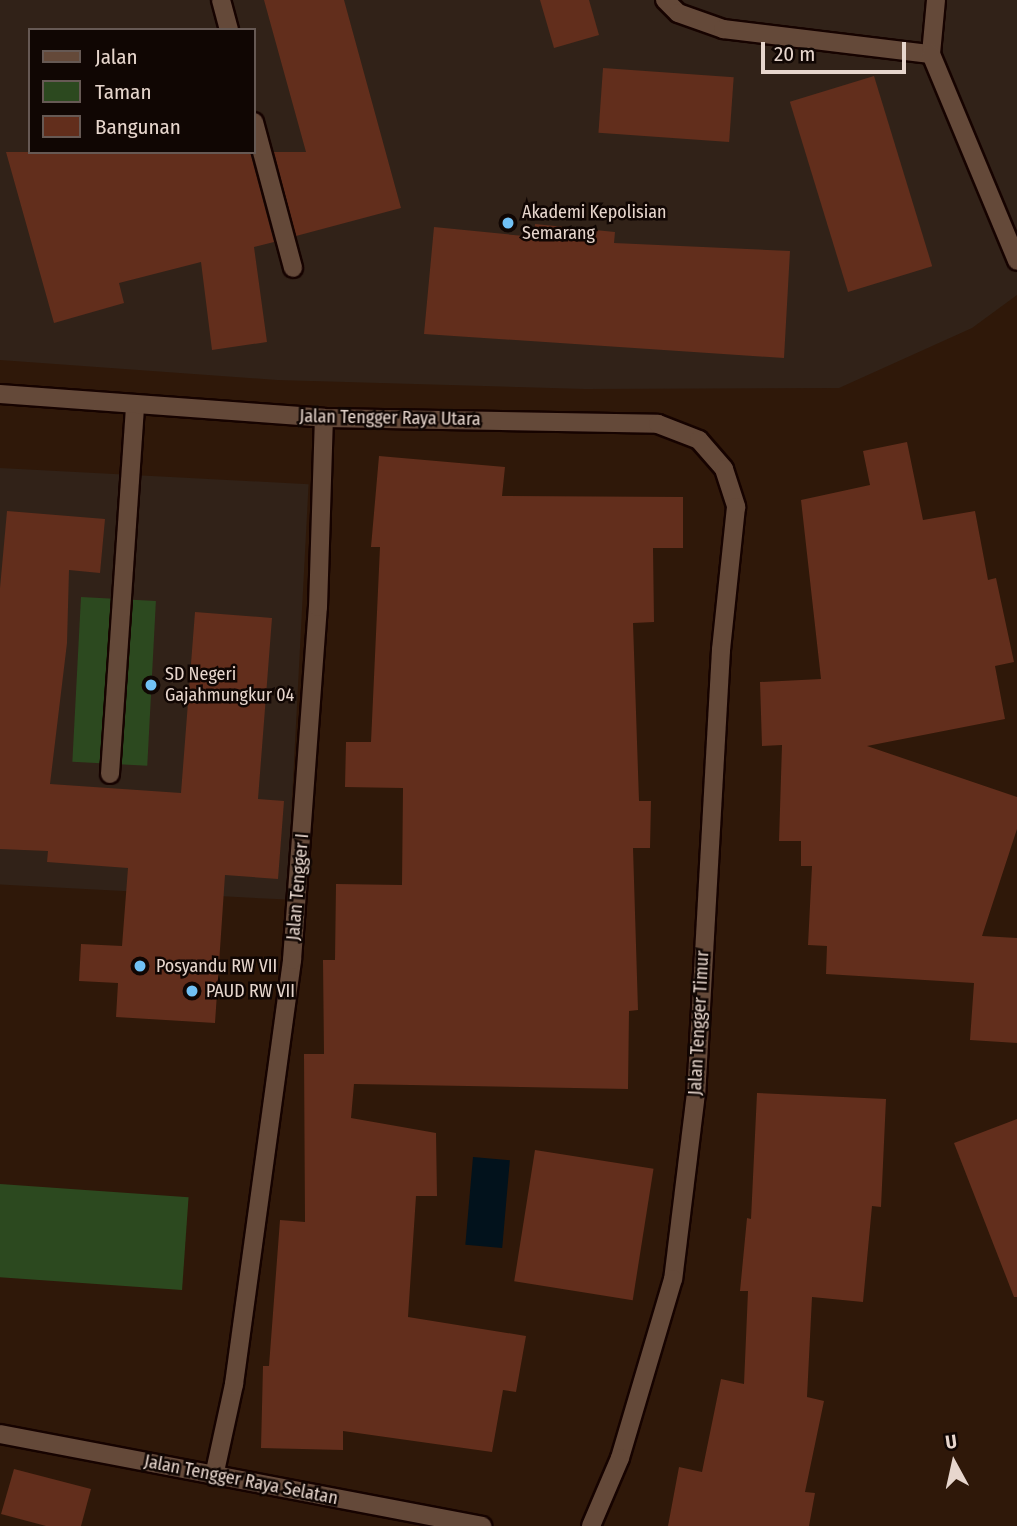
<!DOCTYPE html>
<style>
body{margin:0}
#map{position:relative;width:1017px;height:1526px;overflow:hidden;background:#2f1809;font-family:"Fira Sans Condensed",sans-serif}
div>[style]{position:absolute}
.education>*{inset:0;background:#312218;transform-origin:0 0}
.green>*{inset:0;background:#2c491f;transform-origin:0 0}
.water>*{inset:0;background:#02121c;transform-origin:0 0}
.building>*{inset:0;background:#622e1c;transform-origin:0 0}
.roads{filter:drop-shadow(2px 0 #160300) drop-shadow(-2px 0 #160300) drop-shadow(0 2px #160300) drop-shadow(0 -2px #160300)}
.service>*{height:18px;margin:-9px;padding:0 9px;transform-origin:9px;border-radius:9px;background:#644939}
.minor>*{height:18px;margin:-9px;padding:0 9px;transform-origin:9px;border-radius:9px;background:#644939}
.dots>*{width:19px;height:19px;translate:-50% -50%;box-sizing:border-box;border:4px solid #100603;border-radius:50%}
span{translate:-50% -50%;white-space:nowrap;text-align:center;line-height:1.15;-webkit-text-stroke:5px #100603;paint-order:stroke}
.poi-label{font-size:18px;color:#e7d6cd}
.left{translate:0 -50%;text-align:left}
.street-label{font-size:18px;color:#e7d6cd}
.legend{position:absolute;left:28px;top:28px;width:228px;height:126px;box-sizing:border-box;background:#100603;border:2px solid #665954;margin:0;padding:9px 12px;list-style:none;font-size:21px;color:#e7d6cd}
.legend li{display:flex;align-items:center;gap:14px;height:35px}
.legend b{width:35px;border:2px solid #665954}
.north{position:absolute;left:919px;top:1428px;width:70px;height:70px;-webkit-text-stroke:5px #100603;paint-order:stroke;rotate:352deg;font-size:19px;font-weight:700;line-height:28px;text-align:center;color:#e7d6cd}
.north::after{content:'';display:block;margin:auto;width:24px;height:32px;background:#e7d6cd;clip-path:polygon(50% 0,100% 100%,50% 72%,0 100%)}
.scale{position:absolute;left:761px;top:42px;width:145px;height:32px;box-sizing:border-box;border:4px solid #e7d6cd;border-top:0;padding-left:9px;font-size:21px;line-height:24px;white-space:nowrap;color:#e7d6cd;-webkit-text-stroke:5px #100603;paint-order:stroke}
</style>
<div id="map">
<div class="education">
<div style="clip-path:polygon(evenodd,0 0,1017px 0,1017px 295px,972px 328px,839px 388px,585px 389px,277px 380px,0 360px,0 0,30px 30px,254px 30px,254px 152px,30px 152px,30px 30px)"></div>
<div style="left:0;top:468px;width:309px;height:416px;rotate:3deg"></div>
</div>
<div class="green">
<div style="left:81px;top:597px;width:75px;height:165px;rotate:3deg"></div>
<div style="left:0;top:1184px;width:189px;height:93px;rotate:4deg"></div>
</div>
<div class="water">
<div style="left:473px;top:1157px;width:37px;height:88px;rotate:5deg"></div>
</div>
<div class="building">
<div style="clip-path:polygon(264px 0,344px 0,401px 208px,296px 236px,274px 152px,306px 152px)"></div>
<div style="clip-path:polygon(540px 0,589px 0,599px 35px,554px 48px)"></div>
<div style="left:603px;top:68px;width:131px;height:65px;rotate:4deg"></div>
<div style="left:874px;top:76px;width:199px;height:88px;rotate:73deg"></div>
<div style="clip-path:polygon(6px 152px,250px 152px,274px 242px,254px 247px,267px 342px,212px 350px,201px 262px,119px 283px,124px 303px,54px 323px)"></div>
<div style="clip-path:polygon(535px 224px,615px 232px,614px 243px,790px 251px,784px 358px,424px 334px,434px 227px,534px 237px)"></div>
<div style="clip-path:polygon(907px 442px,923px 520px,975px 511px,988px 580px,996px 578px,1014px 662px,995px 666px,1005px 719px,867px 746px,1017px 797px,1017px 829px,982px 936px,1017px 938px,1017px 1043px,970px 1040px,974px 983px,826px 974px,827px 946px,808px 945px,812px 866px,801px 866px,801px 841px,779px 841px,782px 745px,762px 746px,760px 682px,821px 679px,801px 500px,870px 485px,863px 451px)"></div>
<div style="clip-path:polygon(379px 456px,505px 467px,502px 496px,683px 497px,683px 548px,653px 548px,654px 622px,633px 623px,639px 801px,651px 801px,650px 848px,633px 848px,638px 1010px,629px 1011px,628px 1089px,354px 1084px,351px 1118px,436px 1133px,437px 1196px,416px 1196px,408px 1317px,526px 1336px,516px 1392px,503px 1390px,492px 1452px,343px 1431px,343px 1450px,261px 1448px,263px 1366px,269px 1366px,280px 1220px,305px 1222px,304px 1054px,324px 1054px,323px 960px,335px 960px,336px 884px,402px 885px,403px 788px,345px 787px,346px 742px,371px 742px,380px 547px,371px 547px)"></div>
<div style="clip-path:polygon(7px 511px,105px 519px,100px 573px,69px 570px,67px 643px,50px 784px,181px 793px,195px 612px,272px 618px,258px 799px,284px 801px,278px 879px,225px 875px,215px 1023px,116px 1017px,118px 983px,79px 981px,81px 944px,122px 946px,128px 868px,47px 862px,48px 851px,0 849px,0 588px)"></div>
<div style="clip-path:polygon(757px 1093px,886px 1099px,881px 1207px,872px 1206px,863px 1302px,812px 1297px,807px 1397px,824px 1401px,805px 1492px,815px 1493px,809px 1526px,668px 1526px,679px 1467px,702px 1472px,721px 1379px,744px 1384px,748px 1291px,740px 1291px,747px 1218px,751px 1219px)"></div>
<div style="clip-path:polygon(1017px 1119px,1017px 1297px,1014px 1297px,954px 1143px)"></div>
<div style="left:535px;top:1150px;width:120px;height:133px;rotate:9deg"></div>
<div style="clip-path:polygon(14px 1469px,91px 1489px,81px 1526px,46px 1526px,1px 1514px)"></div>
</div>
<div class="roads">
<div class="service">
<div style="left:665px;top:0;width:18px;rotate:45deg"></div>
<div style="left:678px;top:13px;width:48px;rotate:19.6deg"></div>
<div style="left:723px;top:29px;width:209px;rotate:6.9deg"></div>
<div style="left:110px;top:774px;width:368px;rotate:-86.1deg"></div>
</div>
<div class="minor">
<div style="left:221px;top:0;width:31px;rotate:75deg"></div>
<div style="left:936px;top:0;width:54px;rotate:95.3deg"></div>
<div style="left:931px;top:54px;width:224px;rotate:67.4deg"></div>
<div style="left:254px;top:122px;width:151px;rotate:75deg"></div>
<div style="left:0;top:394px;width:325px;rotate:4.2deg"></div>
<div style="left:324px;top:418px;width:334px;rotate:1deg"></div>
<div style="left:658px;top:424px;width:44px;rotate:21.3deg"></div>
<div style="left:699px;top:440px;width:38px;rotate:49deg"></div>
<div style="left:724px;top:469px;width:40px;rotate:72deg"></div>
<div style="left:736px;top:507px;width:144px;rotate:96deg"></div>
<div style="left:721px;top:650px;width:444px;rotate:93.2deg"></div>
<div style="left:696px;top:1093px;width:187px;rotate:97deg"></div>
<div style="left:673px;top:1279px;width:187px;rotate:106.5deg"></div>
<div style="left:620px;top:1458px;width:74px;rotate:113.1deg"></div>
<div style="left:0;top:1434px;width:491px;rotate:10.8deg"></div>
<div style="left:214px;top:1476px;width:94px;rotate:-77.7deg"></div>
<div style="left:234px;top:1384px;width:428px;rotate:-82.2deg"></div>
<div style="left:292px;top:960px;width:354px;rotate:-85.8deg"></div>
<div style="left:318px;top:607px;width:189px;rotate:-88.2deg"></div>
</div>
</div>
<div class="dots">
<div style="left:508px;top:223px;background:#71c1f5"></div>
<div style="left:151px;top:685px;background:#71c1f5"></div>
<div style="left:140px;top:966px;background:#71c1f5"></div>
<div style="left:192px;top:991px;background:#71c1f5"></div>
</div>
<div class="poi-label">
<span class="left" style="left:522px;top:223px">Akademi Kepolisian<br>Semarang</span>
<span class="left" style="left:165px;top:685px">SD Negeri<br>Gajahmungkur 04</span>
<span class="left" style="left:156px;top:966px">Posyandu RW VII</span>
<span class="left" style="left:206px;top:991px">PAUD RW VII</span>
</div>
<div class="street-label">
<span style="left:390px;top:418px;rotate:1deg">Jalan Tengger Raya Utara</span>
<span style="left:298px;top:887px;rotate:-85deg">Jalan Tengger I</span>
<span style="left:699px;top:1023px;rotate:-87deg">Jalan Tengger Timur</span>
<span style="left:241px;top:1480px;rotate:11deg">Jalan Tengger Raya Selatan</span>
</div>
<ul class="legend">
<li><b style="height:9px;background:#644939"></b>Jalan</li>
<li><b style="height:19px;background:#2c491f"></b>Taman</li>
<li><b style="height:19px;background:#622e1c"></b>Bangunan</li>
</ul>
<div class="north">U</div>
<div class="scale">20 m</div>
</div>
